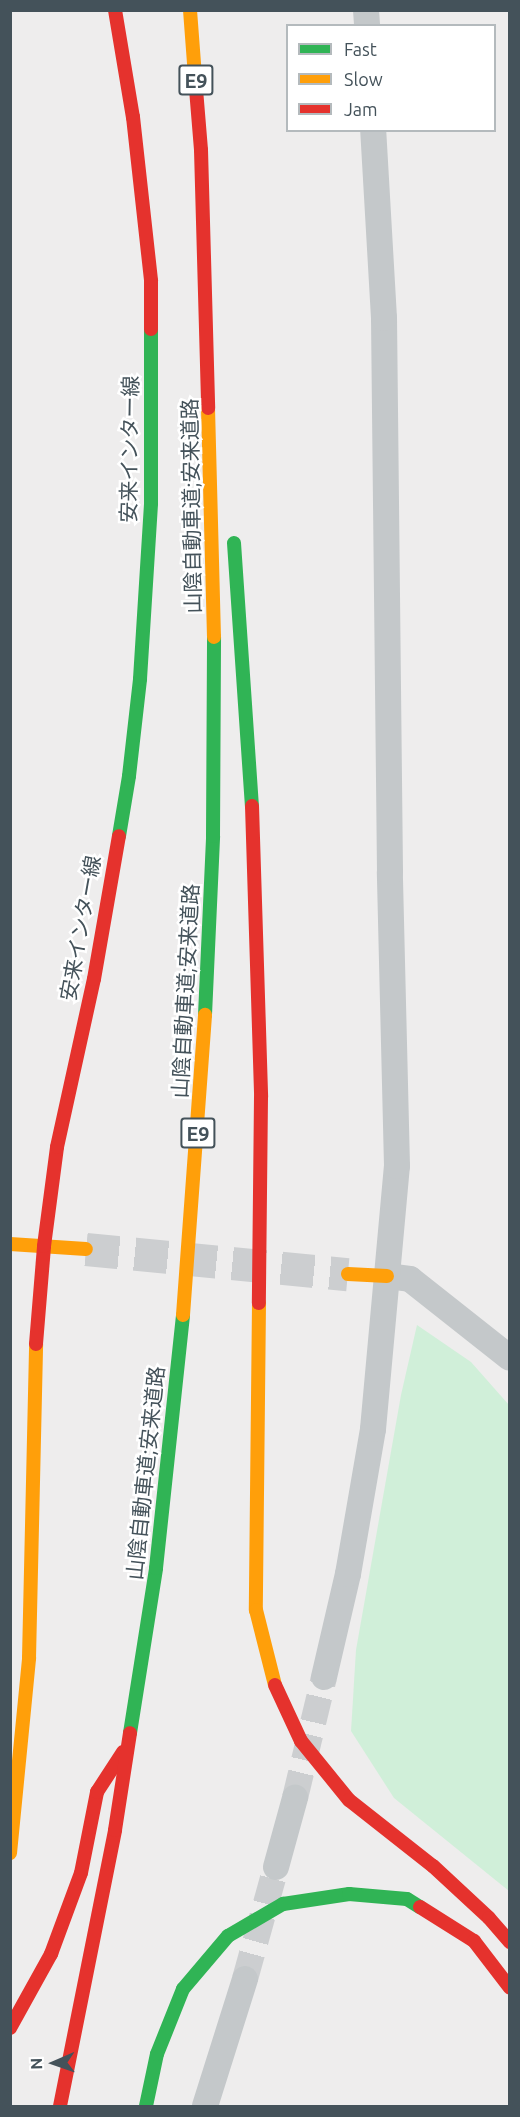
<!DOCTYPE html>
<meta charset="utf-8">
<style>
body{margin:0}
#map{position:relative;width:520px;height:2117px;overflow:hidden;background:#eeeded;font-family:Ubuntu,"Noto Sans JP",sans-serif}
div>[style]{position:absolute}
.green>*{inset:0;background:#d0efd9}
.street-tunnel>*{height:26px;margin-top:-13px;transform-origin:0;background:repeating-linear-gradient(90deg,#ccced0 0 26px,transparent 0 39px)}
.secondary-tunnel>*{height:33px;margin-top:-16.5px;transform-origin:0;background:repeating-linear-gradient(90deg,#ccced0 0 33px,transparent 0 49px)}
.street>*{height:26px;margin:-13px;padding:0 13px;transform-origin:13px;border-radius:13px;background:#c4c8ca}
.fast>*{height:14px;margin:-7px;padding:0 7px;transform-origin:7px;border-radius:7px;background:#30b455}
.slow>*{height:14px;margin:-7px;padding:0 7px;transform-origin:7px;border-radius:7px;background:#ff9f0a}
.jam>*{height:14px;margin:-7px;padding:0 7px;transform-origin:7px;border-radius:7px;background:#e5322d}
span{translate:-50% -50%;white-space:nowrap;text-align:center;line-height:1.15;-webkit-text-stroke:5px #fff;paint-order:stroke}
.shield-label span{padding:2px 4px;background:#fff;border:2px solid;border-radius:4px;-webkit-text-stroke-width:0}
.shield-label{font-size:20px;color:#44525a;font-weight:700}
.street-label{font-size:21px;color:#44525a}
.frame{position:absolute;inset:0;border:12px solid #44525a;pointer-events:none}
.legend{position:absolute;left:286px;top:24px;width:210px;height:108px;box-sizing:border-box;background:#fff;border:2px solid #b4babd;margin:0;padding:8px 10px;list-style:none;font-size:18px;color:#44525a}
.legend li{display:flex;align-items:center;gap:12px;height:30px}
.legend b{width:30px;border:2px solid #b4babd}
.north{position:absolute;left:24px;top:2033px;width:60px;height:60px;-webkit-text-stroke:4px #fff;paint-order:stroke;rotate:268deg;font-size:16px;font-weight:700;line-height:24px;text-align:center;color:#44525a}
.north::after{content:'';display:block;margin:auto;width:21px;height:27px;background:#44525a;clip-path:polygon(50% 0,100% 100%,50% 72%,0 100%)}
</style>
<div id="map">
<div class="green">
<div style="clip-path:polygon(417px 1325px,471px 1362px,509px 1405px,509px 1891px,394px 1798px,351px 1731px,356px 1650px,401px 1395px)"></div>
</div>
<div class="street-tunnel">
<div style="left:295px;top:1798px;width:124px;rotate:-76.5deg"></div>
<div style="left:245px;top:1979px;width:116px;rotate:-74.5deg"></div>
</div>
<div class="secondary-tunnel">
<div style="left:86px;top:1249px;width:263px;rotate:5.5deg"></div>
</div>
<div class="street">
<div style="left:366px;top:10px;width:16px;rotate:86deg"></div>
<div style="left:387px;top:1276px;width:23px;rotate:7deg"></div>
<div style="left:410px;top:1279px;width:127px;rotate:38.3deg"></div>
<div style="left:324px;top:1677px;width:106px;rotate:-76.9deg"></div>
<div style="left:348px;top:1574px;width:147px;rotate:-80.2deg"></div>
<div style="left:373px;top:1429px;width:264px;rotate:-84.8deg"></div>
<div style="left:397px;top:1166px;width:294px;rotate:-91.4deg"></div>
<div style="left:390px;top:872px;width:554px;rotate:-90.62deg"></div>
<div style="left:384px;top:318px;width:188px;rotate:-93.3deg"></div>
<div style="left:276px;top:1867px;width:72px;rotate:-74.6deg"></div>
<div style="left:205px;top:2106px;width:133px;rotate:-72.5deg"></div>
</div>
<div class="fast">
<div style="left:234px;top:543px;width:264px;rotate:86.1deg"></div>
<div style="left:119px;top:836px;width:61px;rotate:-80.5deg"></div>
<div style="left:129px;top:776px;width:98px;rotate:-83.5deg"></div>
<div style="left:140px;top:679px;width:176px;rotate:-86.4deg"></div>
<div style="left:151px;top:503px;width:174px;rotate:-90deg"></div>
<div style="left:205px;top:1015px;width:179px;rotate:-87.4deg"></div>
<div style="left:213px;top:836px;width:199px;rotate:-89.7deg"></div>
<div style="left:130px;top:1733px;width:167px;rotate:-81deg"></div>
<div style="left:156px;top:1568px;width:254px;rotate:-83.9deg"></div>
<div style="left:146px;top:2106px;width:53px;rotate:-78.1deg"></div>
<div style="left:157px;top:2054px;width:70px;rotate:-68.2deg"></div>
<div style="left:183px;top:1989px;width:70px;rotate:-49.7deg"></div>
<div style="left:228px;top:1936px;width:64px;rotate:-30.2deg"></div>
<div style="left:283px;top:1904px;width:67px;rotate:-8.6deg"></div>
<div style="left:349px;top:1894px;width:58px;rotate:4.9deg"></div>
<div style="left:407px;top:1899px;width:15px;rotate:32deg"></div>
</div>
<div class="slow">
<div style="left:190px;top:10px;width:79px;rotate:85.7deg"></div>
<div style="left:208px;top:408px;width:229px;rotate:88.5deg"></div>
<div style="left:10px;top:1244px;width:76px;rotate:3.8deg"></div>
<div style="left:348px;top:1274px;width:39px;rotate:3deg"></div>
<div style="left:259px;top:1303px;width:307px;rotate:90.6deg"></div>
<div style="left:256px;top:1610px;width:77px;rotate:75.8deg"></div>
<div style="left:183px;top:1315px;width:301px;rotate:-85.8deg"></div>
<div style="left:10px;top:1853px;width:196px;rotate:-84.4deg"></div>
<div style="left:29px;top:1658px;width:314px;rotate:-88.7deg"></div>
</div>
<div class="jam">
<div style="left:115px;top:10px;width:109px;rotate:80.5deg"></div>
<div style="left:133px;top:117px;width:165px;rotate:83.7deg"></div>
<div style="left:151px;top:281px;width:48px;rotate:90deg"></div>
<div style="left:196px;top:89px;width:61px;rotate:85.3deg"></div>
<div style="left:201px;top:150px;width:258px;rotate:88.4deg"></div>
<div style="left:252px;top:806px;width:291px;rotate:88.2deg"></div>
<div style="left:261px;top:1097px;width:206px;rotate:90.6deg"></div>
<div style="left:36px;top:1344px;width:98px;rotate:-85.3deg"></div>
<div style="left:44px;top:1246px;width:100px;rotate:-82.5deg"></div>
<div style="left:57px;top:1147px;width:172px;rotate:-77.6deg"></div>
<div style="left:94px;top:979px;width:145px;rotate:-80.1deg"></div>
<div style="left:275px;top:1685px;width:62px;rotate:65.1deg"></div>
<div style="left:301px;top:1741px;width:76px;rotate:50.9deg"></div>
<div style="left:349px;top:1800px;width:107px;rotate:38.2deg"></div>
<div style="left:433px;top:1866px;width:76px;rotate:42.9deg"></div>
<div style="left:489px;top:1918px;width:32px;rotate:49deg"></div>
<div style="left:420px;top:1907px;width:64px;rotate:32.2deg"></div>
<div style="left:474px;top:1941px;width:59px;rotate:52.5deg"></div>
<div style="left:10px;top:2028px;width:85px;rotate:-61deg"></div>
<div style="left:51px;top:1954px;width:86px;rotate:-69.7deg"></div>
<div style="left:81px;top:1873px;width:83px;rotate:-78.8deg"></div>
<div style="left:97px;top:1792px;width:48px;rotate:-57deg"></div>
<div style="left:60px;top:2106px;width:281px;rotate:-78.7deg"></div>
<div style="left:115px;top:1830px;width:98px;rotate:-81.2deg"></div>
</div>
<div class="shield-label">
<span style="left:196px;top:80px">E9</span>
<span style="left:198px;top:1133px">E9</span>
</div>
<div class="street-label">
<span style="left:129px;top:449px;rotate:-89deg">安来インター線</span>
<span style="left:191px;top:506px;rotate:-91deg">山陰自動車道;安来道路</span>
<span style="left:80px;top:928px;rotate:-80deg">安来インター線</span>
<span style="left:185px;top:991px;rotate:-87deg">山陰自動車道;安来道路</span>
<span style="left:145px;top:1473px;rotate:-84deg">山陰自動車道;安来道路</span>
</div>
<div class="frame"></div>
<ul class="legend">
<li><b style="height:8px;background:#30b455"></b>Fast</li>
<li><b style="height:8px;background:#ff9f0a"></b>Slow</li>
<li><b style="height:8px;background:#e5322d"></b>Jam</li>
</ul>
<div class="north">N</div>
</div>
